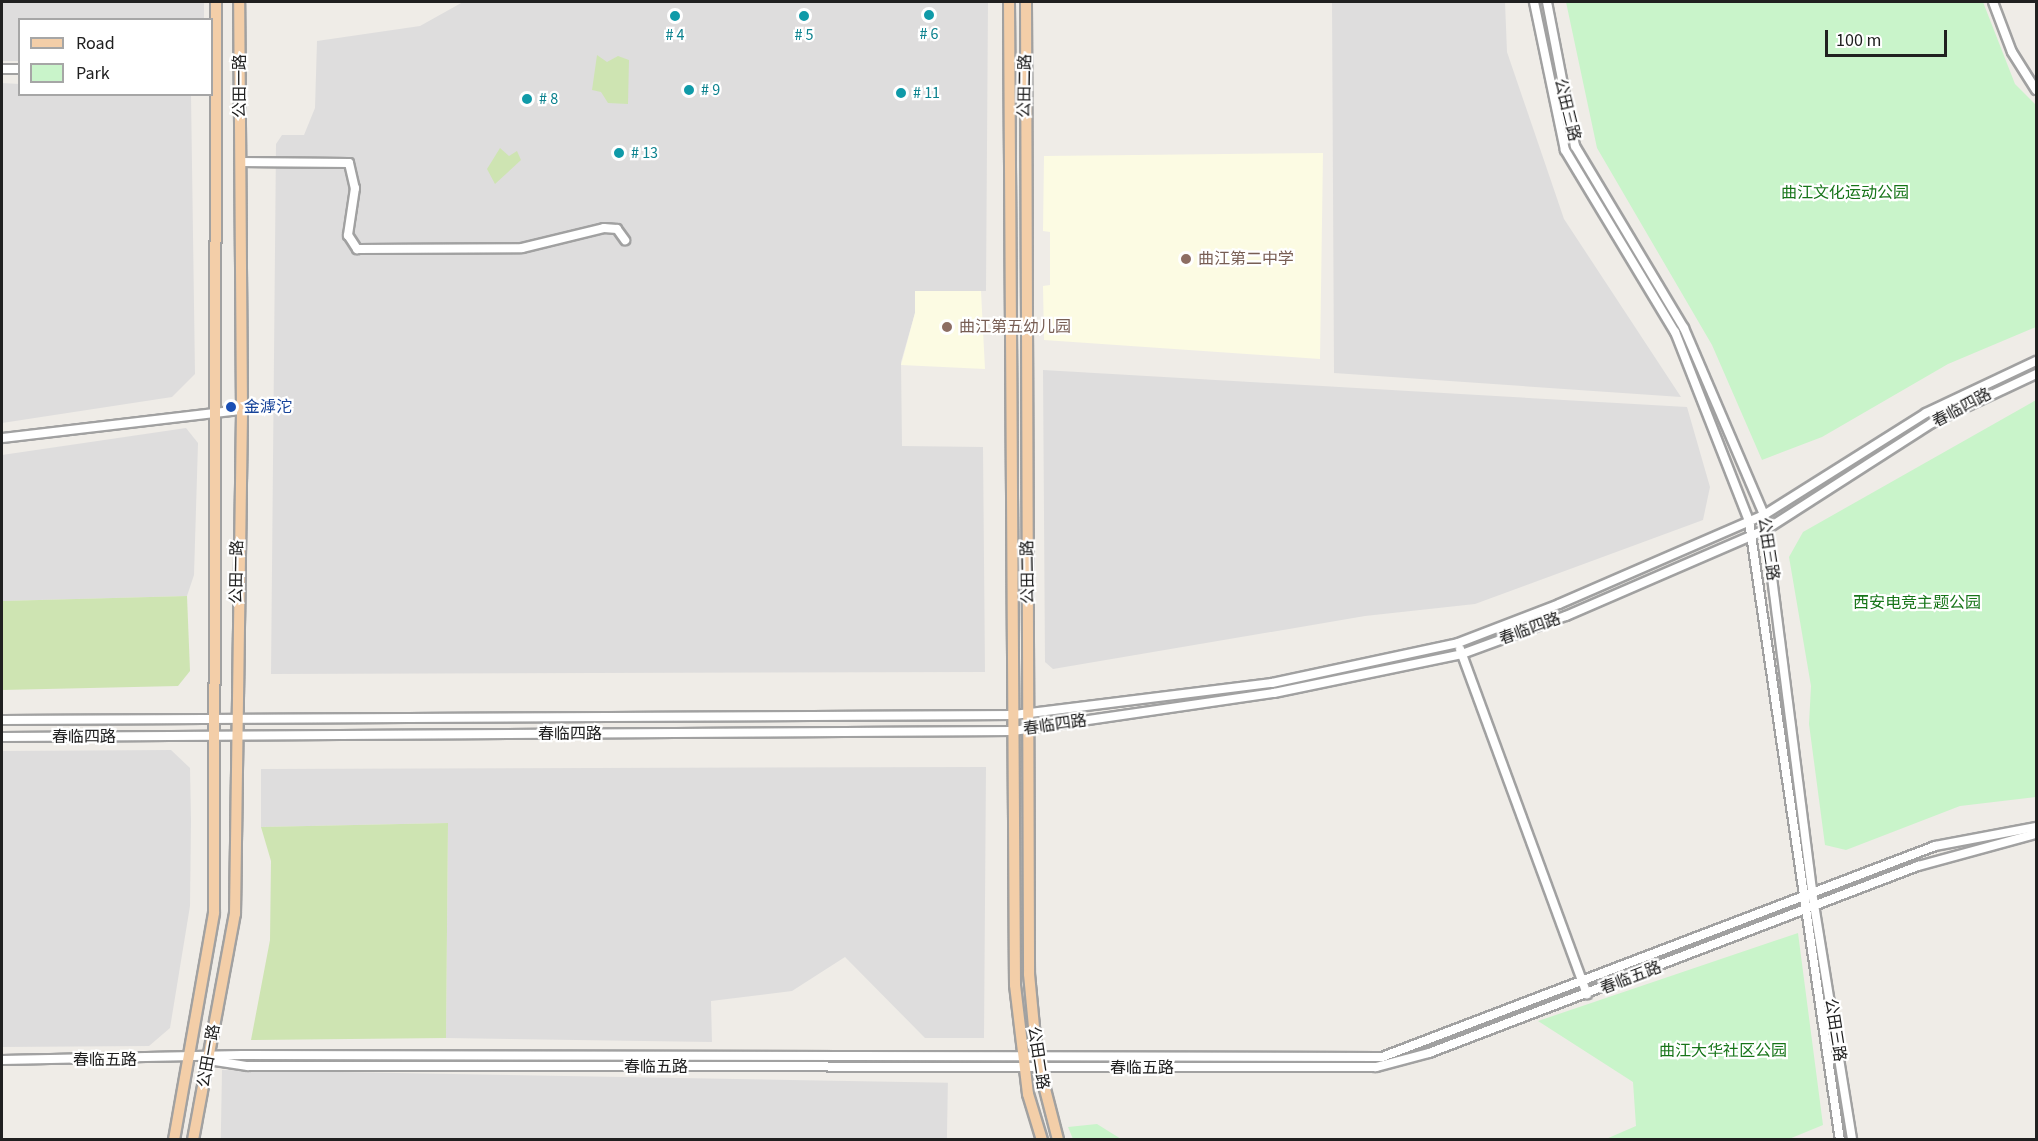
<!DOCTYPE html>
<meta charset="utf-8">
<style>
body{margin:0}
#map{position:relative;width:2038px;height:1141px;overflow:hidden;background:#efece7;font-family:"Source Sans 3","Noto Sans SC",sans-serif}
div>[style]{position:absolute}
.residential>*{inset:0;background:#dedddd;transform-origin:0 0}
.education>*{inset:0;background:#fcfbe3}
.grass>*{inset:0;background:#cee4b2}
.park>*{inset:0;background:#c9f4ca}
.roads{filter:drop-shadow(2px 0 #a1a1a1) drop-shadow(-2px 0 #a1a1a1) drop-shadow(0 2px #a1a1a1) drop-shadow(0 -2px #a1a1a1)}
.minor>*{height:8px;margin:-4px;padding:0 4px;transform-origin:4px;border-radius:4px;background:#fff}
.major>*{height:10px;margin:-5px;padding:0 5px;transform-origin:5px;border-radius:5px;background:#f3cea8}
.dots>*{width:16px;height:16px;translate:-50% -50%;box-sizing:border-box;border:3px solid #fff;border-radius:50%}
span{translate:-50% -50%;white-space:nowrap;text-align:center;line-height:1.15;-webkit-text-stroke:4.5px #fff;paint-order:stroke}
.culture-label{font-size:16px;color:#0d838f}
.left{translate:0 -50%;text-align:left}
.street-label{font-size:16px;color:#202020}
.park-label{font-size:16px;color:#177519}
.education-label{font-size:16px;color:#785e54}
.transit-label{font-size:16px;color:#164399}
.frame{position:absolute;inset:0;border:3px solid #202020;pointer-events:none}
.legend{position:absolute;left:18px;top:18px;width:195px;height:78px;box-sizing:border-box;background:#fff;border:2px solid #a6a6a6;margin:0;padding:8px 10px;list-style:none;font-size:18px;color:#202020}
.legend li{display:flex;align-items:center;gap:12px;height:30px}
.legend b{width:30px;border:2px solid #a6a6a6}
.scale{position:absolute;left:1825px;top:30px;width:122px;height:27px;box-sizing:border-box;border:3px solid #202020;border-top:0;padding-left:8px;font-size:18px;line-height:21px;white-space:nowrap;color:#202020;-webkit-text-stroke:4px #fff;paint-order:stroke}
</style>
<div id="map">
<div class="residential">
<div style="clip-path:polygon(2px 2px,204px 2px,204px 19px,20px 20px,19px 61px,2px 61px)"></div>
<div style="clip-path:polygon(463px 2px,988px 2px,986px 291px,915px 291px,915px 313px,901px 362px,902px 446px,983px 447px,985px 672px,271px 674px,276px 144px,282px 135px,304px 135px,315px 108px,317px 41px,420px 26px)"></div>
<div style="clip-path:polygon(1332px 2px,1505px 2px,1507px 52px,1564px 219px,1681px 397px,1334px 373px)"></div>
<div style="clip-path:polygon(2px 83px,19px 84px,20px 94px,191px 95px,195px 374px,172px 397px,2px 423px)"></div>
<div style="clip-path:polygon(1043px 370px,1687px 407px,1710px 487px,1703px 520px,1475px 604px,1365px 616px,1053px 669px,1045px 662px)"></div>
<div style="clip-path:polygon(186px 428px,198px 443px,194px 575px,187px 596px,2px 601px,2px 455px)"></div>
<div style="clip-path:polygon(171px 750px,190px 768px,191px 820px,190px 906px,170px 1028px,149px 1046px,2px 1047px,2px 751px)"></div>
<div style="clip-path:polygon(986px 767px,984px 1038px,925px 1038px,845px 957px,792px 991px,711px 1001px,712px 1042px,446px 1038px,448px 823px,261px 827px,261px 769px)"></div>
<div style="left:222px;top:1070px;width:726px;height:70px;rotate:1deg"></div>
</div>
<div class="education">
<div style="clip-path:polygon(1323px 153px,1320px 359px,1044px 340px,1043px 286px,1050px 285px,1050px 232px,1043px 231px,1044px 156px)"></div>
<div style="clip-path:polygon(915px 291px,981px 291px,985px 369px,901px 365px,915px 313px)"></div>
</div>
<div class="grass">
<div style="clip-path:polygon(597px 55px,607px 62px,618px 56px,629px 60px,628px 104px,608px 103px,601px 92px,592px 90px)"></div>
<div style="clip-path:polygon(500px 148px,509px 156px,517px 151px,521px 160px,495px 184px,487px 169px)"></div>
<div style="clip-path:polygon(187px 596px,190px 671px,178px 686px,2px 690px,2px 601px)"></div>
<div style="clip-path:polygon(448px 823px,446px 1038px,251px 1040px,270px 940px,271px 861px,261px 827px)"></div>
</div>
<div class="park">
<div style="clip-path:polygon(1566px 2px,1983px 2px,2015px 84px,2036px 105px,2036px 327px,1948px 364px,1822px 437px,1762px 460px,1712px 345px,1597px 148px)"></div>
<div style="clip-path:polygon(2036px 400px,2036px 797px,1960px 806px,1846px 850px,1825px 845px,1809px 724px,1811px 686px,1789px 557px,1803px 532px)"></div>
<div style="clip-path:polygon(1798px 933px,1823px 1125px,1789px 1139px,1606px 1139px,1636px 1126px,1633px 1082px,1538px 1021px)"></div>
<div style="clip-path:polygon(1097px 1124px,1121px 1139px,1073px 1139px,1068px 1127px)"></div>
</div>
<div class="roads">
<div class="minor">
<div style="left:1534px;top:2px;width:151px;rotate:78.2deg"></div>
<div style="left:1565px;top:150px;width:213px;rotate:58.9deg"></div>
<div style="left:1675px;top:332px;width:203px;rotate:68.6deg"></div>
<div style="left:1749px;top:521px;width:626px;rotate:81.64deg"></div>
<div style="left:1547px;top:2px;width:147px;rotate:79deg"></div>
<div style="left:1575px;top:146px;width:212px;rotate:59.1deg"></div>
<div style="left:1684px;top:328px;width:203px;rotate:66.8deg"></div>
<div style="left:1764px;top:515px;width:380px;rotate:82.7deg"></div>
<div style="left:1812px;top:892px;width:251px;rotate:80.8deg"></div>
<div style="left:1993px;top:2px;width:53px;rotate:69.2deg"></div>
<div style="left:2012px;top:52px;width:45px;rotate:57.7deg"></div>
<div style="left:2px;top:69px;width:18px"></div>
<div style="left:240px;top:162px;width:109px;rotate:0.5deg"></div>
<div style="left:349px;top:163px;width:26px;rotate:77deg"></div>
<div style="left:355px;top:188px;width:48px;rotate:98.5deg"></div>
<div style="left:348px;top:235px;width:17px;rotate:57deg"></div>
<div style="left:357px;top:249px;width:165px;rotate:-0.3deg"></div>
<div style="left:522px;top:248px;width:84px;rotate:-13.7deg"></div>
<div style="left:604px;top:228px;width:13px;rotate:4deg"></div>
<div style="left:617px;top:229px;width:14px;rotate:54deg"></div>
<div style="left:2px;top:438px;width:242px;rotate:-6.7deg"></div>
<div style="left:1460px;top:649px;width:368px;rotate:69.8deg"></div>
<div style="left:2px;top:720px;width:1012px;rotate:-0.28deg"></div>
<div style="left:1014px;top:715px;width:260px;rotate:-7.1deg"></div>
<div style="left:1272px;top:683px;width:190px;rotate:-12.1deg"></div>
<div style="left:1458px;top:643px;width:108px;rotate:-21.1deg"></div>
<div style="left:1559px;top:604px;width:223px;rotate:-23.5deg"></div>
<div style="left:1764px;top:515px;width:191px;rotate:-32.2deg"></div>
<div style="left:1926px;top:413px;width:122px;rotate:-25.3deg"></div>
<div style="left:2px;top:737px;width:1011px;rotate:-0.34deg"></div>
<div style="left:1013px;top:731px;width:264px;rotate:-8.3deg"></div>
<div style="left:1274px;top:693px;width:192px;rotate:-11.7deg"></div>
<div style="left:1462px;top:654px;width:111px;rotate:-20.1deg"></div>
<div style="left:1566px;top:616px;width:219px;rotate:-23.4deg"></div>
<div style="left:1767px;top:529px;width:196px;rotate:-32.7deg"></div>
<div style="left:1932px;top:423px;width:115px;rotate:-25.2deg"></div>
<div style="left:2px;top:1060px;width:240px;rotate:-1.2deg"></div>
<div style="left:242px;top:1055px;width:1140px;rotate:0.1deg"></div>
<div style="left:1382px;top:1057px;width:592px;rotate:-20.88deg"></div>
<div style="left:1935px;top:846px;width:103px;rotate:-10.7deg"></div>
<div style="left:215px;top:1061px;width:33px;rotate:9deg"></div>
<div style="left:248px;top:1066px;width:1128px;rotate:0.05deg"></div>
<div style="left:1376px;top:1067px;width:55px;rotate:-14.8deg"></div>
<div style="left:1429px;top:1053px;width:524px;rotate:-20.93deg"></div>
<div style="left:1918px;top:866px;width:122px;rotate:-15.2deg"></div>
</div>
<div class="major">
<div style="left:1009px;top:2px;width:983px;rotate:89.65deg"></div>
<div style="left:1015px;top:985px;width:110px;rotate:83.2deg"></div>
<div style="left:1028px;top:1094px;width:48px;rotate:73.1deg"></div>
<div style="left:1026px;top:2px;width:972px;rotate:89.82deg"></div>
<div style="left:1029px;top:974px;width:84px;rotate:84.6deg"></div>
<div style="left:1037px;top:1058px;width:85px;rotate:75.6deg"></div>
<div style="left:174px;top:1140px;width:230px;rotate:-80deg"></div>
<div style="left:214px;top:913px;width:911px;rotate:-89.87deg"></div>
<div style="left:193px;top:1140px;width:230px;rotate:-79.5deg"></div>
<div style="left:235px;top:914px;width:504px;rotate:-89.2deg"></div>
<div style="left:242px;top:410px;width:408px;rotate:-90.4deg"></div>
</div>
</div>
<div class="dots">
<div style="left:929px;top:15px;background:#0f9aa8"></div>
<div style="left:675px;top:16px;background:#0f9aa8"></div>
<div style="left:804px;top:16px;background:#0f9aa8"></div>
<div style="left:689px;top:90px;background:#0f9aa8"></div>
<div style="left:901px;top:93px;background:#0f9aa8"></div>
<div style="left:527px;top:99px;background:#0f9aa8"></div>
<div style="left:619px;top:153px;background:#0f9aa8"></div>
<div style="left:1186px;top:259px;background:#8d6e63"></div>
<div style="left:947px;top:327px;background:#8d6e63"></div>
<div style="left:231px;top:407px;background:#1a4fb4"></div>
</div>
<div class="culture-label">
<span style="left:929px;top:34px"># 6</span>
<span style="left:675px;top:35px"># 4</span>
<span style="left:804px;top:35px"># 5</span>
<span class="left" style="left:701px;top:90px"># 9</span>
<span class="left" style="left:913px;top:93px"># 11</span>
<span class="left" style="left:539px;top:99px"># 8</span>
<span class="left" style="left:631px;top:153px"># 13</span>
</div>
<div class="street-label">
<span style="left:240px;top:86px;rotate:-90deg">公田一路</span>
<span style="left:1025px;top:86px;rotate:-89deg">公田二路</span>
<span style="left:1567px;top:110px;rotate:76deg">公田三路</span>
<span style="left:1962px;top:408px;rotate:-28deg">春临四路</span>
<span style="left:1768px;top:549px;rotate:81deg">公田三路</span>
<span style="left:237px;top:572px;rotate:-89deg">公田一路</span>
<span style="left:1028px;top:572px;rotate:-91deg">公田二路</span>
<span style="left:1530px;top:629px;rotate:-20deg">春临四路</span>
<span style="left:1055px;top:725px;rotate:-8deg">春临四路</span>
<span style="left:570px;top:734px">春临四路</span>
<span style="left:84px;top:737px">春临四路</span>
<span style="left:1631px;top:978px;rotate:-21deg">春临五路</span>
<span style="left:1835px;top:1030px;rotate:81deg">公田三路</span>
<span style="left:209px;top:1056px;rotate:-80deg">公田一路</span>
<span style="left:1038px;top:1058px;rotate:81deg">公田二路</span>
<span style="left:105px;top:1060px">春临五路</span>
<span style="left:656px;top:1067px">春临五路</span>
<span style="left:1142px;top:1068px">春临五路</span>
</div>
<div class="park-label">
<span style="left:1845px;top:193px">曲江文化运动公园</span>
<span style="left:1917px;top:603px">西安电竞主题公园</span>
<span style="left:1723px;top:1051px">曲江大华社区公园</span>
</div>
<div class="education-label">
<span class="left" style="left:1198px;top:259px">曲江第二中学</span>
<span class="left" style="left:959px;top:327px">曲江第五幼儿园</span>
</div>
<div class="transit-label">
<span class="left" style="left:244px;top:407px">金滹沱</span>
</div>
<div class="frame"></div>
<ul class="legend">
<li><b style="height:8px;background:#f3cea8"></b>Road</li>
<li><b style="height:16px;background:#c9f4ca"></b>Park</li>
</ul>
<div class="scale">100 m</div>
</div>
